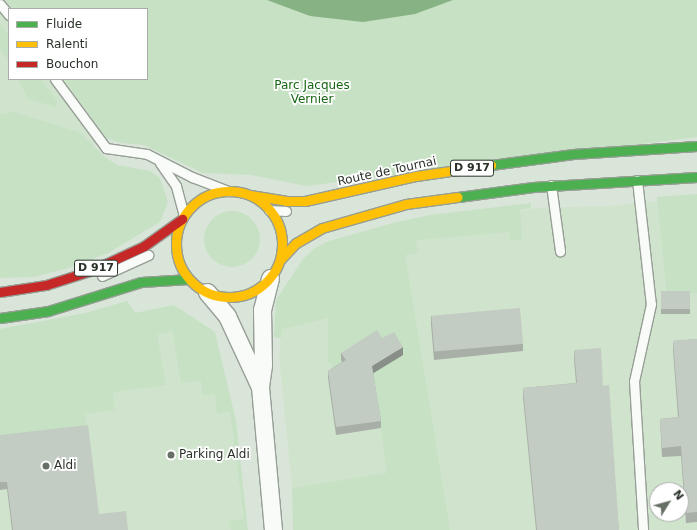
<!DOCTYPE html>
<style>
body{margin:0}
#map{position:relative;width:697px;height:530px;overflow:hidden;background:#dae5d9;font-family:"DejaVu Sans",sans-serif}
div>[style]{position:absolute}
.built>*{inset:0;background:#d0e3cd}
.green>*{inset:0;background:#c6e1c3}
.round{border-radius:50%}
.water>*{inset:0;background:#87b284}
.roads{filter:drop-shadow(1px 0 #969e95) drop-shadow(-1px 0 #969e95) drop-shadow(0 1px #969e95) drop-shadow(0 -1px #969e95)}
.lane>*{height:9px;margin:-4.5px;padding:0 4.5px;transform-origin:4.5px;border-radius:4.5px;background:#f9fbf9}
.street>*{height:17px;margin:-8.5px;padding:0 8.5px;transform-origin:8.5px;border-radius:8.5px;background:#f9fbf9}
.fast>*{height:9px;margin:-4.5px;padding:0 4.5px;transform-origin:4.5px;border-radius:4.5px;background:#4caf50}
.slow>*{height:9px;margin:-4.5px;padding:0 4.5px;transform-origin:4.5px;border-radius:4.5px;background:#ffc107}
.slow>.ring{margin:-4.5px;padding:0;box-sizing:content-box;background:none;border:9px solid #ffc107;border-radius:50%}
.jam>*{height:9px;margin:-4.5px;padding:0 4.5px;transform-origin:4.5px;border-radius:4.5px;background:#c62828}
.wall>*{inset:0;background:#a8afa7;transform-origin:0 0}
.shaded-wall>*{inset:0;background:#888f88}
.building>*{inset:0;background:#c3ccc2;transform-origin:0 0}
.dots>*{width:11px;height:11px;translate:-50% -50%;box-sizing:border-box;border:2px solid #fff;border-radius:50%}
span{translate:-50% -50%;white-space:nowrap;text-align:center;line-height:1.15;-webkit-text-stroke:3.5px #fff;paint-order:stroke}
.shield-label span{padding:1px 3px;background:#fff;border:1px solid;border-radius:3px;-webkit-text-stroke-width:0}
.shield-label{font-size:11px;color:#293128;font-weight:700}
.park-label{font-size:12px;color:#166512}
.street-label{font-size:12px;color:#293128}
.poi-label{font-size:12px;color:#293128}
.left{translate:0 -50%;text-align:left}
.legend{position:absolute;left:8px;top:8px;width:140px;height:72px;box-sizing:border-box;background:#fff;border:1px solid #a9ada9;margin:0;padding:5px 7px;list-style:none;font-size:12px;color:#293128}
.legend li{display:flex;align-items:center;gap:8px;height:20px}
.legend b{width:20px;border:1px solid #a9ada9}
.north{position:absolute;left:649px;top:482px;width:40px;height:40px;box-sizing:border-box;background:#fff;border:1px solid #a9ada9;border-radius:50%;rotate:53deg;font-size:11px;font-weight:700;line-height:16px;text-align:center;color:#293128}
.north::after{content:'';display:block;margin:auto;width:14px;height:18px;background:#677066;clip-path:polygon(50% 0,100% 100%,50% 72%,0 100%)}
</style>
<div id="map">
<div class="built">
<div style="clip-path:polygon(0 0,6px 0,13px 9px,9px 9px,9px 79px,64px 79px,106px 138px,93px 146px,87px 137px,6px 113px,0 114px)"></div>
<div style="clip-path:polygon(evenodd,697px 197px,697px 530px,445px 530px,435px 466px,292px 488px,279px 356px,284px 303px,371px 238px,537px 208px,608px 206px,697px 197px,657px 490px,681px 490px,681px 514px,657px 514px,657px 490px)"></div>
<div style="clip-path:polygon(172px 331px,181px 383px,201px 381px,230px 412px,244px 520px,230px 521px,231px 530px,0 530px,0 443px,88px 432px,85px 414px,115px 410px,113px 392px,157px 333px)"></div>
</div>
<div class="green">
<div style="clip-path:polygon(6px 0,697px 0,697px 137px,306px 186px,251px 175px,203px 173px,144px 145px,121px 143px,106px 138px,64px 79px,147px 79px,147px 9px,13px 9px)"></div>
<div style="clip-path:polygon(0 24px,9px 36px,9px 61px,0 49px)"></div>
<div style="clip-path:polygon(18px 79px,41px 79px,57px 101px,56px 107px,28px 99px)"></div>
<div style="clip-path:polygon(14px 112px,81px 133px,106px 158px,118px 165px,150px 171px,160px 178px,168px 202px,160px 222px,108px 253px,68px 268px,34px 277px,0 278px,0 114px)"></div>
<div style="clip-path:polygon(697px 194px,697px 293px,667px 295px,657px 197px)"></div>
<div style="clip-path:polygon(531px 203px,531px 208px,520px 210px,522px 239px,510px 240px,509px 232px,416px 240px,418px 253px,405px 255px,450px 530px,293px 530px,292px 488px,387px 473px,381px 428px,346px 390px,403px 355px,341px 360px,346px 368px,337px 374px,328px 360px,328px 318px,282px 329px,281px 338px,274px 337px,276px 300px,303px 259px,315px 248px,329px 241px,393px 223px,430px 215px)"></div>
<div class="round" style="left:204px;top:211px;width:56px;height:56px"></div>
<div style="clip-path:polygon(127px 301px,135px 313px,174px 305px,215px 332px,236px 421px,248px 530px,231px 530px,229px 521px,244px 519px,230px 412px,217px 413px,215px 394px,203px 395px,201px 381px,181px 383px,172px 331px,157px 334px,166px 385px,113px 392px,115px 410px,85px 414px,88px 432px,0 443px,0 329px,85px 313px)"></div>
</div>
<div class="water">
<div style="clip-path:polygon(267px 0,453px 0,415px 14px,363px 22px,310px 16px)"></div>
</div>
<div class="roads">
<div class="lane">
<div style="left:0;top:4px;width:14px;rotate:51deg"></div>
<div style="left:55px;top:79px;width:86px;rotate:53.5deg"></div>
<div style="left:106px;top:148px;width:41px;rotate:8.3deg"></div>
<div style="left:147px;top:154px;width:51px;rotate:27.1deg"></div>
<div style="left:192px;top:177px;width:40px;rotate:21deg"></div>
<div style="left:160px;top:163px;width:28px;rotate:55deg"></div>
<div style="left:176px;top:186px;width:30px;rotate:75deg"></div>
<div style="left:637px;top:180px;width:125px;rotate:83.6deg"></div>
<div style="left:651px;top:304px;width:79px;rotate:102.4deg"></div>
<div style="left:634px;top:381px;width:149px;rotate:86.5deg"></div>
<div style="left:551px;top:185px;width:67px;rotate:82.2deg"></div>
<div style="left:269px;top:210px;width:17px;rotate:3deg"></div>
<div style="left:102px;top:276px;width:51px;rotate:-24.5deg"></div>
</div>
<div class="street">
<div style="left:270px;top:278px;width:32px;rotate:104deg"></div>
<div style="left:262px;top:309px;width:56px;rotate:89deg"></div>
<div style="left:263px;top:365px;width:22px;rotate:98deg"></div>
<div style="left:260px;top:387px;width:144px;rotate:84.8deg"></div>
<div style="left:207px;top:292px;width:31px;rotate:50deg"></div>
<div style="left:227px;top:316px;width:78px;rotate:65.1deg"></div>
</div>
<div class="fast">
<div style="left:491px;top:165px;width:83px;rotate:-7.6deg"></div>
<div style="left:573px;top:154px;width:124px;rotate:-3.7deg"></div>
<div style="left:458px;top:197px;width:76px;rotate:-7.6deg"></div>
<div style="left:533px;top:187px;width:164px;rotate:-3.5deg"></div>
<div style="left:0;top:318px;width:49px;rotate:-8.3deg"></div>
<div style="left:48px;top:311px;width:97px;rotate:-17.3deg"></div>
<div style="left:141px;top:282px;width:48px;rotate:-3.6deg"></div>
</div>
<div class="slow">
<div class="ring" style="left:176px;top:191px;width:97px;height:97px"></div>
<div style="left:250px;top:195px;width:36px;rotate:9deg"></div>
<div style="left:286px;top:201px;width:19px"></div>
<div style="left:305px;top:201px;width:114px;rotate:-12.7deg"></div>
<div style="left:416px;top:176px;width:76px;rotate:-8.3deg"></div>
<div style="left:280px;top:260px;width:23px;rotate:-47deg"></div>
<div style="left:296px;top:243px;width:30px;rotate:-30deg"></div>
<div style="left:322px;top:228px;width:87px;rotate:-15.9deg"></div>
<div style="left:406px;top:204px;width:52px;rotate:-7.7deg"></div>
</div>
<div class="jam">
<div style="left:0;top:292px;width:47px;rotate:-8.7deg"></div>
<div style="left:46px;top:285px;width:46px;rotate:-17.7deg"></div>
<div style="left:90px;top:271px;width:60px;rotate:-24.8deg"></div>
<div style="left:144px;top:246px;width:47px;rotate:-35.4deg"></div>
</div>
</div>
<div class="wall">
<div style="left:690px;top:291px;width:23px;height:29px;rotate:90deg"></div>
<div style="clip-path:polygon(431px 316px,523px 344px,523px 351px,434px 360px,431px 324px)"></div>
<div style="clip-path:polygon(382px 338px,403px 355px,373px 373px,381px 421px,381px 428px,336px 435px,328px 378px,328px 371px,342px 362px,341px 360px,341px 353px)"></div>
<div style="clip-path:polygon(697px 339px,697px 522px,686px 523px,681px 456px,662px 457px,660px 419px,678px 417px,673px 350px,673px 341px)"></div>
<div style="clip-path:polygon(574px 350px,603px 386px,619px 530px,536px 530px,523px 397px,523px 388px,576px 383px,574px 359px)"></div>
<div style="clip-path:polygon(0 435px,99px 514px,128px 530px,12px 530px,7px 489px,0 490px)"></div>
</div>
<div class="shaded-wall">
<div style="clip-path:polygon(403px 347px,403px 355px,372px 374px,372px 366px)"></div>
</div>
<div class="building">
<div style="left:690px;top:291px;width:18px;height:29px;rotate:90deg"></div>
<div style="left:520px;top:308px;width:36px;height:89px;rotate:85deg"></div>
<div style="clip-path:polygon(377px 330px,382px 338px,394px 332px,403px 347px,372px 366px,381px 421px,336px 427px,328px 371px,346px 360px,341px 353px)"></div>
<div style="clip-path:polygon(697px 339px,697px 512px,686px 513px,681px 446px,662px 448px,660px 419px,679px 417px,673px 341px)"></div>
<div style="clip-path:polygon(601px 348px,603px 386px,609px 385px,619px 530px,537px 530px,523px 388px,577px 383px,574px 350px)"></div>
<div style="clip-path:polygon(88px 425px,99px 514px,126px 511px,128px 530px,13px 530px,7px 482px,0 482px,0 435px)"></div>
</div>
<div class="dots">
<div style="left:171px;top:455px;background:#677066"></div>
<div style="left:46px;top:466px;background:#677066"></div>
</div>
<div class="shield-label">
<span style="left:472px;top:168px">D 917</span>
<span style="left:96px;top:268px">D 917</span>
</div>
<div class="park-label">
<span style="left:312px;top:93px">Parc Jacques<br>Vernier</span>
</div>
<div class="street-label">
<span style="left:387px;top:172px;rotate:-12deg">Route de Tournai</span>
</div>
<div class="poi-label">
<span class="left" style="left:179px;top:455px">Parking Aldi</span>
<span class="left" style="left:54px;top:466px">Aldi</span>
</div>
<ul class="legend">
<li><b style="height:5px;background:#4caf50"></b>Fluide</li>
<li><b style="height:5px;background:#ffc107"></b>Ralenti</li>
<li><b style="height:5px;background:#c62828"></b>Bouchon</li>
</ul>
<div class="north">N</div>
</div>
